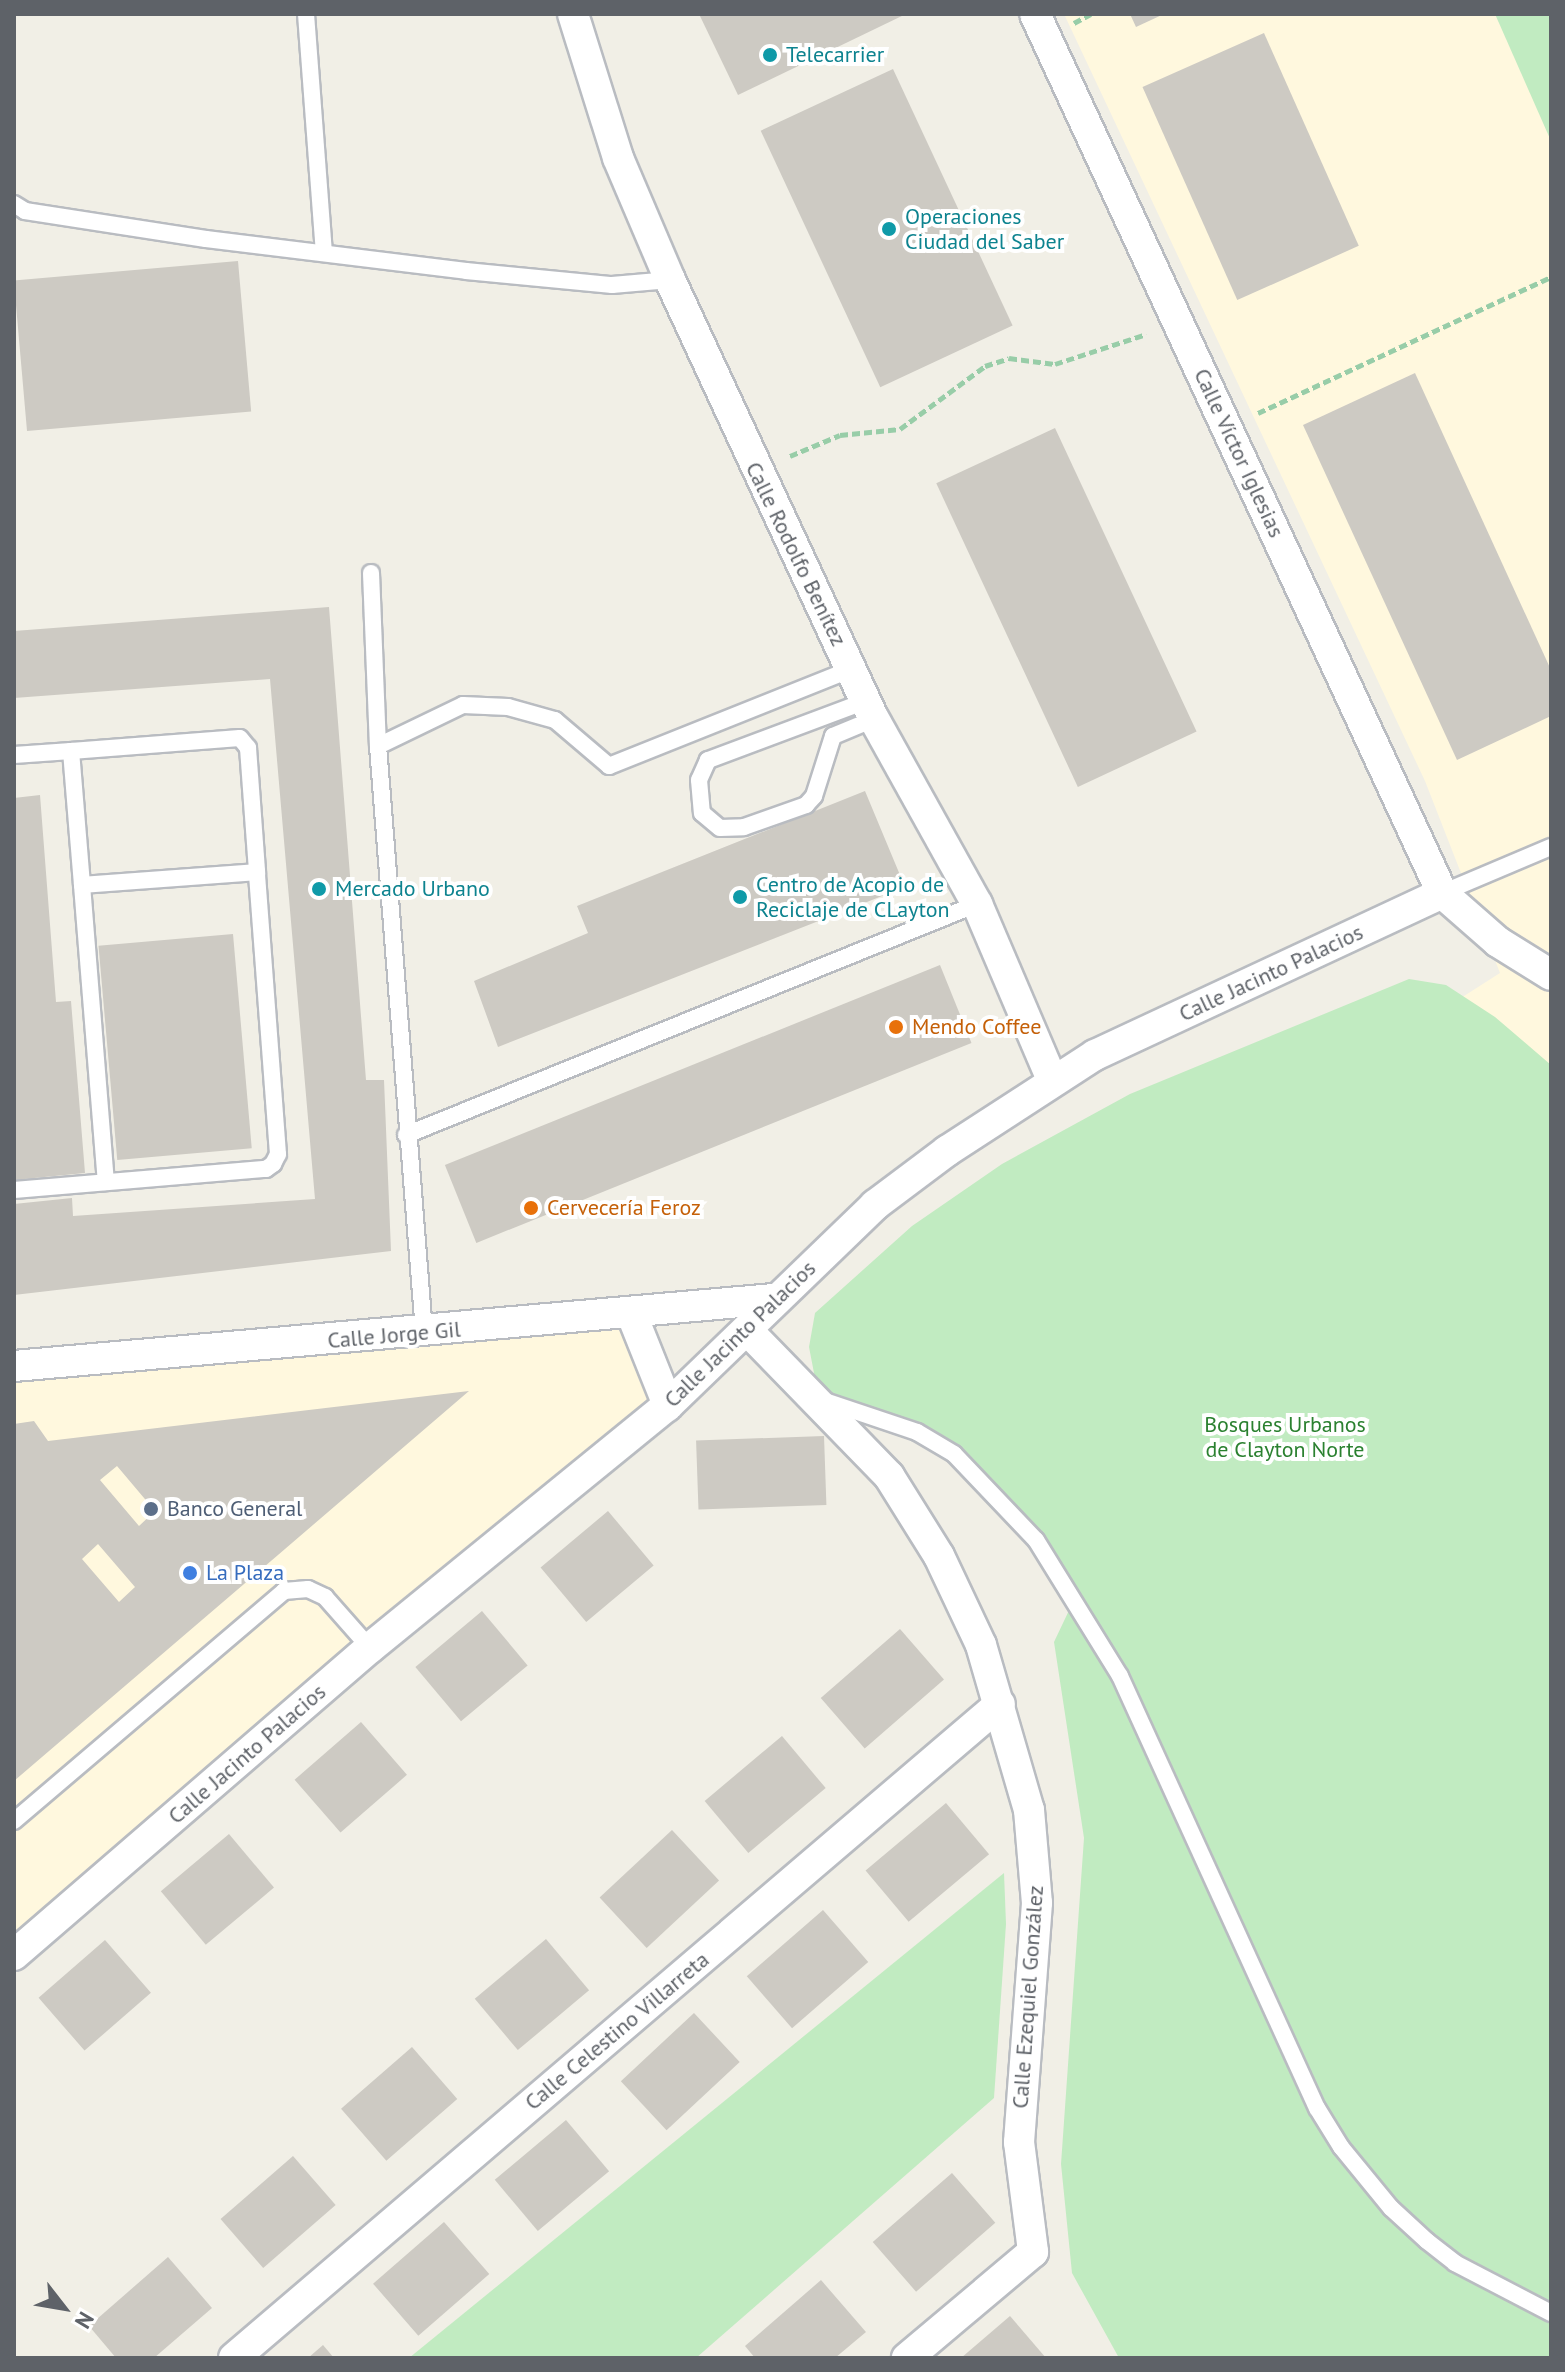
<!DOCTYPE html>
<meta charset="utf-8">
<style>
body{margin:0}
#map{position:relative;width:1565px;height:2372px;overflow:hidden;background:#f1efe6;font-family:"PT Sans",sans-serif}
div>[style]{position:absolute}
.commercial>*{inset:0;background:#fff8de}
.green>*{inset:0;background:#c1ebc1}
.building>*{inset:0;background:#cdcac3;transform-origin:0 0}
.path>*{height:5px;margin-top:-2.5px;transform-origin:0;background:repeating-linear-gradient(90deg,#98cda8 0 8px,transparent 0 12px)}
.roads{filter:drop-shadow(2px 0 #b9bcc1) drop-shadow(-2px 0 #b9bcc1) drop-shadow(0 2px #b9bcc1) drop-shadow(0 -2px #b9bcc1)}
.service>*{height:16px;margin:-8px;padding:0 8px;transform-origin:8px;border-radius:8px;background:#fff}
.minor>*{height:30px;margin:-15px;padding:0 15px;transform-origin:15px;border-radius:15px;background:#fff}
.dots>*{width:22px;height:22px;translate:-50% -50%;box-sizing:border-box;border:4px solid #fff;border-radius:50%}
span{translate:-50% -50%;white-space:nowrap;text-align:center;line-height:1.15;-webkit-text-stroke:8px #fff;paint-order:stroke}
.culture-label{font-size:22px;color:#0d838f}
.left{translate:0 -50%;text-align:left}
.street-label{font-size:22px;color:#5e6268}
.food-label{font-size:22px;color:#c56008}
.park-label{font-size:22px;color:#2b8130}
.service-label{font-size:22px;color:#4e5e75}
.shop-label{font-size:22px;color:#366cbe}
.frame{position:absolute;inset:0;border:16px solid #5e6268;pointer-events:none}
.north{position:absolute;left:24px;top:2268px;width:80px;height:80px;-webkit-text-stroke:6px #fff;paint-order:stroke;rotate:121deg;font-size:22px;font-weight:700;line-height:32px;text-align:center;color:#5e6268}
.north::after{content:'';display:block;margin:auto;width:28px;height:36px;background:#5e6268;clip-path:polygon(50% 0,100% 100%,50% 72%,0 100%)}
</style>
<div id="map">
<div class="commercial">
<div style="clip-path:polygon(1064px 14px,1551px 14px,1551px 1174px,1392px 1042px,1500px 973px,1425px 781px)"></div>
<div style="clip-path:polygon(632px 1315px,668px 1405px,14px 1953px,14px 1366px)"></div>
</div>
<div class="green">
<div style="clip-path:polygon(1495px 14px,1551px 14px,1551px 141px)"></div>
<div style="clip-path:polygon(1409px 979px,1446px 985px,1495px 1017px,1551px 1065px,1551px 2358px,1119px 2358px,1072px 2273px,1061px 2164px,1084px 1838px,1054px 1642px,1073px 1602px,1036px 1540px,954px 1454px,819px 1399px,809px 1347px,815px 1313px,912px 1226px,1002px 1164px,1130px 1094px)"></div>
<div style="clip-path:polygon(1004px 1873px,1006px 1924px,994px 2098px,696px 2358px,409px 2358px)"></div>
</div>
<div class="building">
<div style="clip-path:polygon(699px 14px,906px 14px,738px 95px)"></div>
<div style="clip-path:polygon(1130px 14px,1164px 14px,1136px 27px)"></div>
<div style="left:1264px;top:33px;width:233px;height:133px;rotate:66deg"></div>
<div style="left:893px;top:69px;width:283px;height:146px;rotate:65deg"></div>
<div style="left:238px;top:261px;width:151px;height:225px;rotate:85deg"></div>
<div style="clip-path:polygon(1415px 373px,1551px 670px,1551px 716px,1457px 760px,1303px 425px)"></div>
<div style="left:1055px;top:428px;width:335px;height:131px;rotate:65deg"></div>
<div style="clip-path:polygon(329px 607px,366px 1080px,384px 1080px,391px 1251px,14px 1295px,14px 1204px,72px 1198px,73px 1216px,315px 1199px,270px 679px,14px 698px,14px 631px)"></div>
<div style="clip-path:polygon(865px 791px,905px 887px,498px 1047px,474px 981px,588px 933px,577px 906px)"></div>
<div style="clip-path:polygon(40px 795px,56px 1002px,71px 1001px,85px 1173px,14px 1180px,14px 798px)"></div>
<div style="left:233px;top:934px;width:215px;height:135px;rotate:85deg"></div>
<div style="left:940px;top:965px;width:84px;height:534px;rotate:68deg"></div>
<div style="clip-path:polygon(evenodd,469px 1391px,278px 1555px,14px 1781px,14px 1424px,34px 1421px,48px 1441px,469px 1391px,117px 1466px,155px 1511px,139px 1526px,100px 1480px,117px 1466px,469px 1391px,98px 1544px,135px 1587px,119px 1602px,82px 1559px,98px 1544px)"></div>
<div style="left:824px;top:1436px;width:69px;height:128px;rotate:88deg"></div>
<div style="left:608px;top:1511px;width:71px;height:88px;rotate:50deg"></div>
<div style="left:482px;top:1611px;width:71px;height:87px;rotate:50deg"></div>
<div style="left:900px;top:1629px;width:67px;height:105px;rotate:49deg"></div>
<div style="left:361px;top:1722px;width:70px;height:88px;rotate:49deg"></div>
<div style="left:782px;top:1736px;width:68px;height:101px;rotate:50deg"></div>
<div style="left:946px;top:1803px;width:67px;height:105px;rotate:50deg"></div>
<div style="left:672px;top:1830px;width:69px;height:99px;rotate:47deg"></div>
<div style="left:229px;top:1834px;width:70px;height:89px;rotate:50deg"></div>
<div style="left:823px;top:1910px;width:69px;height:101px;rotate:49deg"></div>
<div style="left:546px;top:1939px;width:67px;height:93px;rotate:50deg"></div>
<div style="left:105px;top:1940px;width:70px;height:88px;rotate:49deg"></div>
<div style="left:694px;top:2013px;width:67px;height:100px;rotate:47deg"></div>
<div style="left:412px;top:2047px;width:69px;height:94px;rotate:49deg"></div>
<div style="left:566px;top:2120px;width:67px;height:93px;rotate:50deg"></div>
<div style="left:293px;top:2156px;width:65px;height:96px;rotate:49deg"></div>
<div style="left:952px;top:2173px;width:66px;height:105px;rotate:49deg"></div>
<div style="left:444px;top:2222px;width:69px;height:94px;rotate:49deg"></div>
<div style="clip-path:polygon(168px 2257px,212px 2308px,154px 2358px,116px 2358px,89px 2326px)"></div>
<div style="clip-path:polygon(821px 2280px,866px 2332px,835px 2358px,755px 2358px,745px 2346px)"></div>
<div style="clip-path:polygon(1010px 2316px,1046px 2358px,961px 2358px)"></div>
<div style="clip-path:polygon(323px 2345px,334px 2358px,308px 2358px)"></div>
</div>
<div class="path">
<div style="left:1074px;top:23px;width:19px;rotate:-28deg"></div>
<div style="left:1258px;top:413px;width:323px;rotate:-24.9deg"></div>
<div style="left:790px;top:456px;width:54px;rotate:-22.8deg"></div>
<div style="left:840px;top:435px;width:60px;rotate:-5.7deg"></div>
<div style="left:900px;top:429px;width:106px;rotate:-36.5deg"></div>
<div style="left:985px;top:366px;width:25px;rotate:-18deg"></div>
<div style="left:1009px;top:358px;width:46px;rotate:7.4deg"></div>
<div style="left:1055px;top:364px;width:96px;rotate:-18.2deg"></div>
</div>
<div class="roads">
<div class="service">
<div style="left:306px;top:14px;width:239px;rotate:85.7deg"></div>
<div style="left:14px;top:204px;width:13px;rotate:32deg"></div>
<div style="left:25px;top:211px;width:183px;rotate:8.8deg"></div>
<div style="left:206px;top:239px;width:262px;rotate:7deg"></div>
<div style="left:466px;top:271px;width:147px;rotate:5.5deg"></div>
<div style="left:612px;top:285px;width:58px;rotate:-4.9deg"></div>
<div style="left:371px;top:573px;width:173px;rotate:87.7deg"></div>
<div style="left:378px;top:746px;width:588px;rotate:85.51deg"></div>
<div style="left:866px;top:701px;width:169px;rotate:159.5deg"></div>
<div style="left:708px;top:760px;width:22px;rotate:114deg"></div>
<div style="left:699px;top:780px;width:33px;rotate:85deg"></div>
<div style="left:702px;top:813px;width:23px;rotate:40deg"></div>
<div style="left:720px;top:828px;width:24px;rotate:-2deg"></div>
<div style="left:744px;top:827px;width:66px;rotate:-19.5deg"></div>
<div style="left:806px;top:805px;width:12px;rotate:-48deg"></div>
<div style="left:814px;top:796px;width:63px;rotate:-72.4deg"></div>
<div style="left:833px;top:736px;width:44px;rotate:-22.5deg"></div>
<div style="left:378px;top:746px;width:94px;rotate:-25.8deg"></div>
<div style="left:463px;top:705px;width:45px;rotate:2.5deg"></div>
<div style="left:508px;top:707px;width:49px;rotate:15.5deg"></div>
<div style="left:555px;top:720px;width:71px;rotate:40.4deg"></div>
<div style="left:609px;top:766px;width:262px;rotate:-21.8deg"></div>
<div style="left:71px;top:751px;width:169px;rotate:-4.4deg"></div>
<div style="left:240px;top:738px;width:13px;rotate:51deg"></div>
<div style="left:248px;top:748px;width:124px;rotate:85.8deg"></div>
<div style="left:14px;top:755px;width:57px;rotate:-4deg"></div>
<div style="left:71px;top:751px;width:134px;rotate:85.3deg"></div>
<div style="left:1442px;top:893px;width:118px;rotate:-22.9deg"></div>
<div style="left:406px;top:1135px;width:616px;rotate:-22.03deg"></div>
<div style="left:14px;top:1190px;width:253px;rotate:-4.8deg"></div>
<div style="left:266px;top:1169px;width:9px;rotate:-36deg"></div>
<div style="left:273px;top:1164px;width:11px;rotate:-63deg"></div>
<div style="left:278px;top:1154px;width:283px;rotate:-94.3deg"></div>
<div style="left:257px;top:872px;width:175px;rotate:175.8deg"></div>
<div style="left:82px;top:885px;width:298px;rotate:85.4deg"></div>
<div style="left:822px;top:1400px;width:100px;rotate:18.6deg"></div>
<div style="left:917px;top:1432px;width:43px;rotate:30.7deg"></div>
<div style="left:954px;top:1454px;width:119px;rotate:46.4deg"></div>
<div style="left:1036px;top:1540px;width:160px;rotate:58.3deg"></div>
<div style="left:1120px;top:1676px;width:475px;rotate:65.5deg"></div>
<div style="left:1317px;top:2108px;width:46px;rotate:58.4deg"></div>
<div style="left:1341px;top:2147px;width:79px;rotate:50.7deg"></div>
<div style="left:1391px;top:2208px;width:49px;rotate:42.5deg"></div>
<div style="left:1427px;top:2241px;width:36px;rotate:38deg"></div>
<div style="left:1455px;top:2263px;width:108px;rotate:27.5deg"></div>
<div style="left:14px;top:1821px;width:355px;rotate:-40.4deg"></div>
<div style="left:284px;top:1591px;width:24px;rotate:-5deg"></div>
<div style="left:308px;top:1589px;width:19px;rotate:25deg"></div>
<div style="left:325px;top:1597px;width:68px;rotate:48.6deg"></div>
</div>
<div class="minor">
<div style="left:573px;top:14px;width:151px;rotate:72.6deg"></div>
<div style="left:618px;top:158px;width:133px;rotate:66.9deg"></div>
<div style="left:670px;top:280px;width:484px;rotate:65.1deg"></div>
<div style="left:874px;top:719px;width:212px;rotate:60.9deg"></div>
<div style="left:977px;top:904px;width:191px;rotate:66.9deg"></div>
<div style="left:1035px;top:14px;width:969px;rotate:65.15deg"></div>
<div style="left:1442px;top:893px;width:74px;rotate:41.2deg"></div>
<div style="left:1498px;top:942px;width:62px;rotate:31.9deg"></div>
<div style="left:632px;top:1315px;width:97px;rotate:68.2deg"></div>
<div style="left:747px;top:1330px;width:204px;rotate:45.8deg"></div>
<div style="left:889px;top:1476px;width:94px;rotate:58deg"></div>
<div style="left:939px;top:1556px;width:98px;rotate:64.7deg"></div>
<div style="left:981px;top:1645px;width:172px;rotate:73.8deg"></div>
<div style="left:1029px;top:1810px;width:93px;rotate:85.1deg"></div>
<div style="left:1037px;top:1903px;width:240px;rotate:94.3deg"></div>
<div style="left:1019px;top:2142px;width:111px;rotate:82.7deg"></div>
<div style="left:1033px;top:2252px;width:165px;rotate:139.9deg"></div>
<div style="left:14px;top:1366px;width:763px;rotate:-5.04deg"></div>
<div style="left:14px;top:1955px;width:470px;rotate:-40.8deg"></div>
<div style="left:370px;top:1648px;width:382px;rotate:-39.2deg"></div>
<div style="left:666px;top:1407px;width:291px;rotate:-44deg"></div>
<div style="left:875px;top:1205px;width:90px;rotate:-36.9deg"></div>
<div style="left:947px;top:1151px;width:176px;rotate:-33deg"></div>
<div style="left:1095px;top:1055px;width:383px;rotate:-25deg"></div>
<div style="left:234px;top:2358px;width:1007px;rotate:-40.49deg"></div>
</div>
</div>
<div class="dots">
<div style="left:770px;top:55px;background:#0f9aa8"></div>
<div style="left:889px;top:229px;background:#0f9aa8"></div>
<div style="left:319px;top:889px;background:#0f9aa8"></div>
<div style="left:740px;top:897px;background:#0f9aa8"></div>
<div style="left:896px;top:1027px;background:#e8710a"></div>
<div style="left:531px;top:1208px;background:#e8710a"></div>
<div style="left:151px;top:1509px;background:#5c6f8a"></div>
<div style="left:190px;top:1573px;background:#3f7fe0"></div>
</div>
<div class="culture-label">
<span class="left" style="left:786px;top:55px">Telecarrier</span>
<span class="left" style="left:905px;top:229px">Operaciones<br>Ciudad del Saber</span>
<span class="left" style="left:756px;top:897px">Centro de Acopio de<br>Reciclaje de CLayton</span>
<span class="left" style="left:335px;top:889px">Mercado Urbano</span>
</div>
<div class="street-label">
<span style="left:1239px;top:453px;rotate:65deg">Calle Víctor Iglesias</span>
<span style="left:796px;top:554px;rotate:64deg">Calle Rodolfo Benítez</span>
<span style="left:1271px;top:973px;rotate:-25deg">Calle Jacinto Palacios</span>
<span style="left:740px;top:1334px;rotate:-44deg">Calle Jacinto Palacios</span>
<span style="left:394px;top:1335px;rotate:-5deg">Calle Jorge Gil</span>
<span style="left:247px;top:1754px;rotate:-41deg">Calle Jacinto Palacios</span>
<span style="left:1028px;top:1997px;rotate:-86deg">Calle Ezequiel González</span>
<span style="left:617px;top:2031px;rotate:-40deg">Calle Celestino Villarreta</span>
</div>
<div class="food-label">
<span class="left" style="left:912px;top:1027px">Mendo Coffee</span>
<span class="left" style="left:547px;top:1208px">Cervecería Feroz</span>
</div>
<div class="park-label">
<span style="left:1285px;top:1437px">Bosques Urbanos<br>de Clayton Norte</span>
</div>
<div class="service-label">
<span class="left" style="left:167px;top:1509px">Banco General</span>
</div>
<div class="shop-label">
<span class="left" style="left:206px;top:1573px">La Plaza</span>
</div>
<div class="frame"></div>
<div class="north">N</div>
</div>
